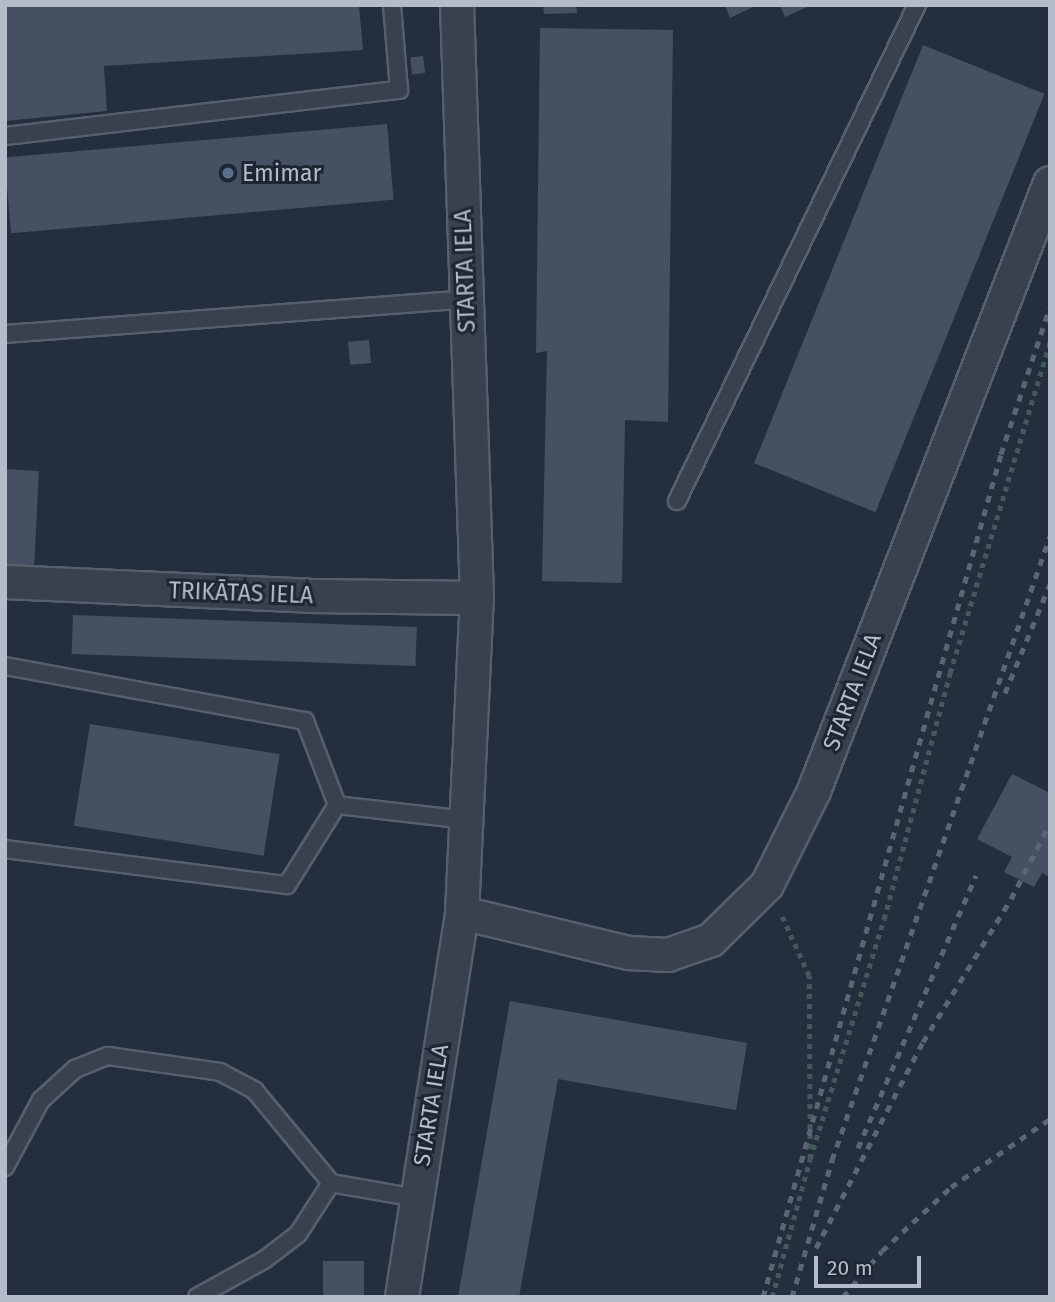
<!DOCTYPE html>
<meta charset="utf-8">
<style>
body{margin:0}
#map{position:relative;width:1055px;height:1302px;overflow:hidden;background:#242f3e;font-family:"Fira Sans",sans-serif}
div>[style]{position:absolute}
.building>*{inset:0;background:#455162;transform-origin:0 0}
.path>*{height:4.5px;margin-top:-2.25px;transform-origin:0;background:repeating-linear-gradient(90deg,#44595c 0 5px,transparent 0 10px)}
.roads{filter:drop-shadow(2px 0 #565f6c) drop-shadow(-2px 0 #565f6c) drop-shadow(0 2px #565f6c) drop-shadow(0 -2px #565f6c)}
.lane>*{height:16px;margin:-8px;padding:0 8px;transform-origin:8px;border-radius:8px;background:#38414e}
.street>*{height:32px;margin:-16px;padding:0 16px;transform-origin:16px;border-radius:16px;background:#38414e}
.rail>*{height:5px;margin-top:-2.5px;transform-origin:0;background:repeating-linear-gradient(90deg,#5a6575 0 7px,transparent 0 14px)}
.dots>*{width:19px;height:19px;translate:-50% -50%;box-sizing:border-box;border:4px solid #1d2633;border-radius:50%}
span{translate:-50% -50%;white-space:nowrap;text-align:center;line-height:1.15;-webkit-text-stroke:6px #1d2633;paint-order:stroke}
.poi-label{font-size:23px;color:#b4bcc9}
.left{translate:0 -50%;text-align:left}
.street-label{font-size:23px;color:#b4bcc9}
.frame{position:absolute;inset:0;border:7px solid #b4bcc9;pointer-events:none}
.scale{position:absolute;left:814px;top:1256px;width:107px;height:32px;box-sizing:border-box;border:4px solid #b4bcc9;border-top:0;padding-left:9px;font-size:21px;line-height:24px;white-space:nowrap;color:#b4bcc9;-webkit-text-stroke:5px #1d2633;paint-order:stroke}
</style>
<div id="map">
<div class="building">
<div style="clip-path:polygon(5px 5px,359px 5px,363px 50px,104px 66px,107px 111px,5px 121px)"></div>
<div style="clip-path:polygon(543px 5px,576px 5px,577px 13px,544px 14px)"></div>
<div style="clip-path:polygon(725px 5px,757px 5px,730px 18px)"></div>
<div style="clip-path:polygon(780px 5px,812px 5px,785px 17px)"></div>
<div style="clip-path:polygon(540px 28px,673px 30px,668px 422px,625px 420px,622px 583px,542px 581px,547px 351px,536px 353px)"></div>
<div style="left:923px;top:45px;width:131px;height:451px;rotate:22deg"></div>
<div style="left:423px;top:56px;width:17px;height:13px;rotate:83deg"></div>
<div style="left:387px;top:124px;width:76px;height:384px;rotate:85deg"></div>
<div style="left:369px;top:340px;width:23px;height:21px;rotate:85deg"></div>
<div style="clip-path:polygon(5px 469px,39px 471px,34px 568px,5px 566px)"></div>
<div style="left:73px;top:615px;width:344px;height:39px;rotate:2deg"></div>
<div style="left:90px;top:724px;width:192px;height:103px;rotate:9deg"></div>
<div style="clip-path:polygon(1012px 774px,1050px 793px,1050px 877px,1042px 873px,1034px 887px,1004px 872px,1012px 857px,977px 839px)"></div>
<div style="clip-path:polygon(510px 1001px,747px 1043px,736px 1110px,558px 1079px,519px 1297px,458px 1297px)"></div>
<div style="left:323px;top:1261px;width:41px;height:36px"></div>
</div>
<div class="path">
<div style="left:810px;top:1159px;width:251px;rotate:-72.9deg"></div>
<div style="left:884px;top:919px;width:255px;rotate:-75deg"></div>
<div style="left:950px;top:673px;width:346px;rotate:-73.2deg"></div>
<div style="left:772px;top:1297px;width:143px;rotate:-74.6deg"></div>
<div style="left:810px;top:1159px;width:183px;rotate:-90.3deg"></div>
<div style="left:809px;top:976px;width:65px;rotate:-114.6deg"></div>
</div>
<div class="roads">
<div class="lane">
<div style="left:5px;top:136px;width:397px;rotate:-6.7deg"></div>
<div style="left:399px;top:90px;width:85px;rotate:-94.7deg"></div>
<div style="left:5px;top:334px;width:462px;rotate:-4.3deg"></div>
<div style="left:677px;top:501px;width:551px;rotate:-64.18deg"></div>
<div style="left:5px;top:666px;width:305px;rotate:10.4deg"></div>
<div style="left:305px;top:721px;width:90px;rotate:69.1deg"></div>
<div style="left:337px;top:805px;width:131px;rotate:6.6deg"></div>
<div style="left:5px;top:849px;width:284px;rotate:7.3deg"></div>
<div style="left:287px;top:885px;width:94px;rotate:-58deg"></div>
<div style="left:5px;top:1167px;width:76px;rotate:-61.8deg"></div>
<div style="left:41px;top:1100px;width:46px;rotate:-42.4deg"></div>
<div style="left:75px;top:1069px;width:35px;rotate:-22deg"></div>
<div style="left:108px;top:1056px;width:113px;rotate:8.1deg"></div>
<div style="left:220px;top:1072px;width:40px;rotate:28deg"></div>
<div style="left:255px;top:1091px;width:119px;rotate:50.4deg"></div>
<div style="left:331px;top:1183px;width:86px;rotate:10deg"></div>
<div style="left:197px;top:1297px;width:77px;rotate:-28.9deg"></div>
<div style="left:264px;top:1260px;width:43px;rotate:-37.4deg"></div>
<div style="left:298px;top:1234px;width:61px;rotate:-57.1deg"></div>
</div>
<div class="street">
<div style="left:5px;top:582px;width:305px;rotate:2.6deg"></div>
<div style="left:310px;top:596px;width:167px;rotate:0.7deg"></div>
<div style="left:462px;top:913px;width:172px;rotate:13.5deg"></div>
<div style="left:629px;top:953px;width:39px;rotate:3deg"></div>
<div style="left:668px;top:955px;width:46px;rotate:-19.2deg"></div>
<div style="left:711px;top:940px;width:78px;rotate:-44.5deg"></div>
<div style="left:767px;top:885px;width:105px;rotate:-63.4deg"></div>
<div style="left:814px;top:791px;width:652px;rotate:-68.79deg"></div>
<div style="left:402px;top:1297px;width:389px;rotate:-81.1deg"></div>
<div style="left:462px;top:913px;width:315px;rotate:-87.3deg"></div>
<div style="left:477px;top:598px;width:593px;rotate:-91.93deg"></div>
</div>
</div>
<div class="rail">
<div style="left:1005px;top:693px;width:118px;rotate:-67.6deg"></div>
<div style="left:858px;top:1148px;width:297px;rotate:-66.6deg"></div>
<div style="left:816px;top:1248px;width:232px;rotate:-62.6deg"></div>
<div style="left:923px;top:1042px;width:168px;rotate:-58.4deg"></div>
<div style="left:1011px;top:899px;width:85px;rotate:-62.8deg"></div>
<div style="left:763px;top:1297px;width:876px;rotate:-74.23deg"></div>
<div style="left:1001px;top:454px;width:155px;rotate:-71.6deg"></div>
<div style="left:792px;top:1297px;width:143px;rotate:-73.7deg"></div>
<div style="left:832px;top:1160px;width:661px;rotate:-70.74deg"></div>
<div style="left:843px;top:1297px;width:60px;rotate:-49.7deg"></div>
<div style="left:882px;top:1251px;width:94px;rotate:-42.8deg"></div>
<div style="left:951px;top:1187px;width:120px;rotate:-34.5deg"></div>
</div>
<div class="dots">
<div style="left:228px;top:173px;background:#5c6f8a"></div>
</div>
<div class="poi-label">
<span class="left" style="left:242px;top:173px">Emimar</span>
</div>
<div class="street-label">
<span style="left:465px;top:271px;rotate:-92deg">STARTA IELA</span>
<span style="left:241px;top:593px;rotate:2deg">TRIKĀTAS IELA</span>
<span style="left:852px;top:692px;rotate:-69deg">STARTA IELA</span>
<span style="left:431px;top:1105px;rotate:-81deg">STARTA IELA</span>
</div>
<div class="frame"></div>
<div class="scale">20 m</div>
</div>
